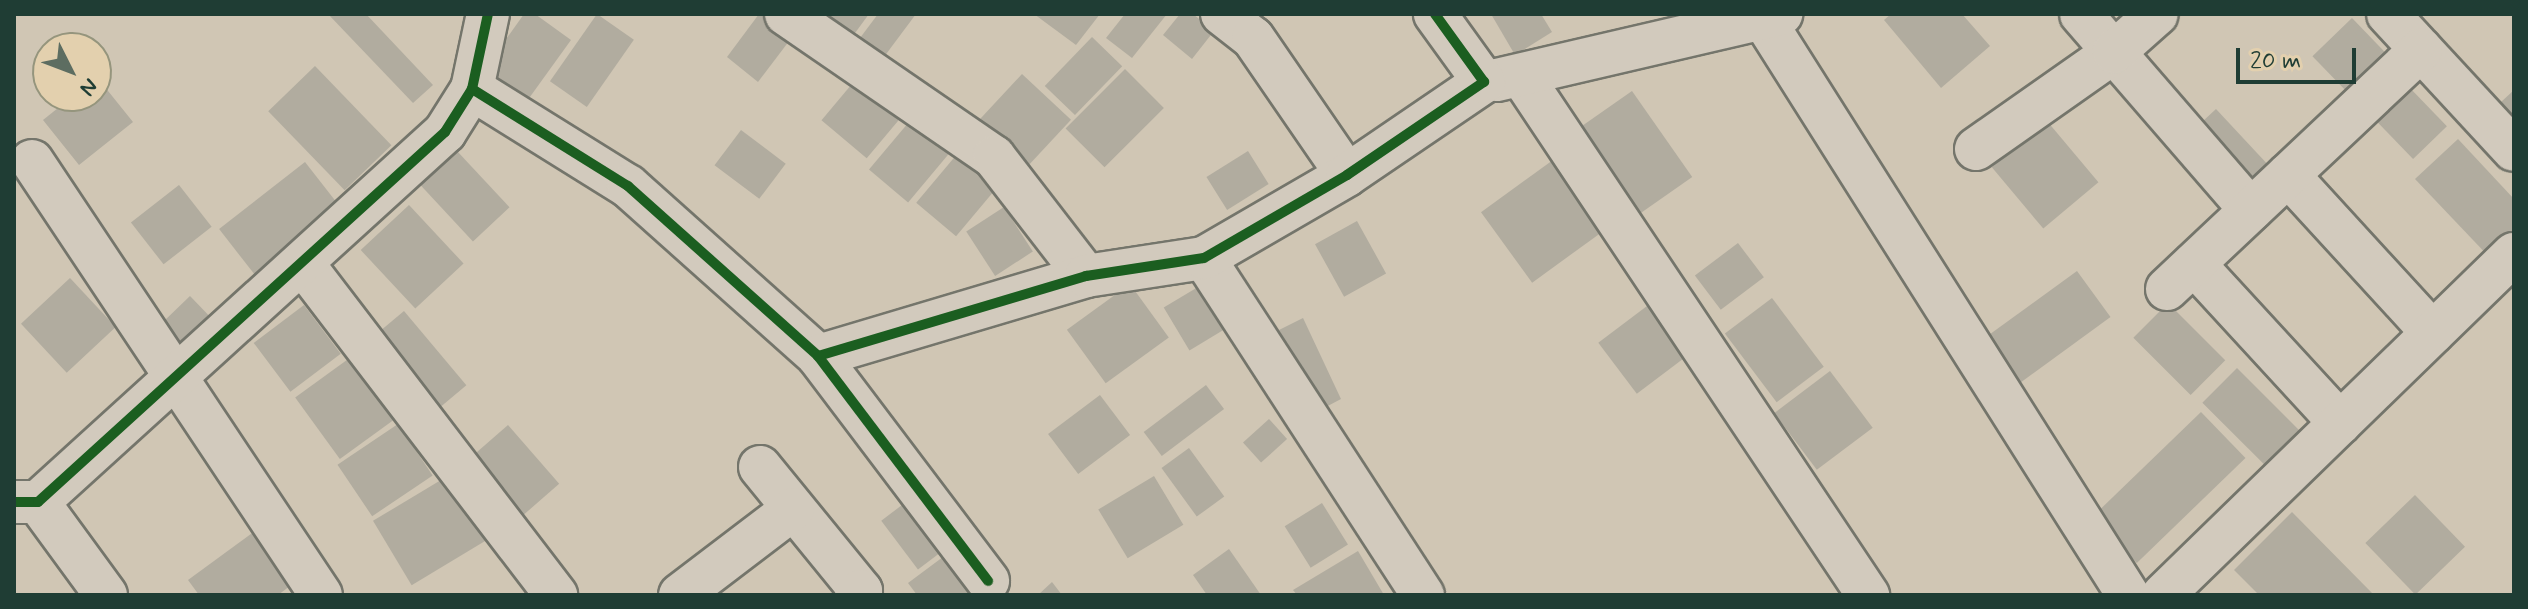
<!DOCTYPE html>
<style>
body{margin:0}
#map{position:relative;width:2528px;height:609px;overflow:hidden;background:#d0c6b4;font-family:Mynerve,sans-serif}
div>[style]{position:absolute}
.building>*{inset:0;background:#b1ac9f;transform-origin:0 0}
.roads{filter:drop-shadow(2px 0 #74756b) drop-shadow(-2px 0 #74756b) drop-shadow(0 2px #74756b) drop-shadow(0 -2px #74756b)}
.minor>*{height:42px;margin:-21px;padding:0 21px;transform-origin:21px;border-radius:21px;background:#d2cabd}
.cycleway>*{height:10px;margin:-5px;padding:0 5px;transform-origin:5px;border-radius:5px;background:#1b5e20}
span{translate:-50% -50%;white-space:nowrap;text-align:center;line-height:1.15;-webkit-text-stroke:6px #e3d0ae;paint-order:stroke}
.frame{position:absolute;inset:0;border:16px solid #1f3d34;pointer-events:none}
.north{position:absolute;left:32px;top:32px;width:80px;height:80px;box-sizing:border-box;background:#e3d0ae;border:2px solid #95957d;border-radius:50%;rotate:132deg;font-size:22px;font-weight:700;line-height:32px;text-align:center;color:#1f3d34}
.north::after{content:'';display:block;margin:auto;width:28px;height:36px;background:#5d6d61;clip-path:polygon(50% 0,100% 100%,50% 72%,0 100%)}
.scale{position:absolute;left:2236px;top:48px;width:120px;height:36px;box-sizing:border-box;border:4px solid #1f3d34;border-top:0;padding-left:10px;font-size:24px;line-height:28px;white-space:nowrap;color:#1f3d34;-webkit-text-stroke:6px #e3d0ae;paint-order:stroke}
</style>
<div id="map">
<div class="building">
<div style="clip-path:polygon(328px 14px,366px 14px,433px 85px,413px 103px)"></div>
<div style="clip-path:polygon(524px 14px,535px 14px,571px 40px,527px 101px,484px 70px)"></div>
<div style="left:597px;top:14px;width:45px;height:82px;rotate:35deg"></div>
<div style="clip-path:polygon(759px 14px,779px 14px,799px 28px,758px 82px,727px 57px)"></div>
<div style="clip-path:polygon(807px 14px,869px 14px,844px 48px)"></div>
<div style="clip-path:polygon(878px 14px,916px 14px,875px 69px,851px 50px)"></div>
<div style="clip-path:polygon(1034px 14px,1100px 14px,1076px 45px)"></div>
<div style="clip-path:polygon(1125px 14px,1167px 14px,1132px 58px,1106px 38px)"></div>
<div style="clip-path:polygon(1180px 14px,1193px 14px,1214px 31px,1192px 59px,1163px 35px)"></div>
<div style="clip-path:polygon(1491px 14px,1541px 14px,1552px 32px,1515px 55px)"></div>
<div style="clip-path:polygon(1891px 14px,1962px 14px,1990px 46px,1941px 88px,1884px 20px)"></div>
<div style="left:2352px;top:18px;width:52px;height:55px;rotate:46deg"></div>
<div style="left:1092px;top:37px;width:42px;height:68px;rotate:44deg"></div>
<div style="left:315px;top:66px;width:110px;height:65px;rotate:46deg"></div>
<div style="left:1125px;top:69px;width:55px;height:84px;rotate:45deg"></div>
<div style="left:862px;top:72px;width:59px;height:63px;rotate:40deg"></div>
<div style="left:1022px;top:74px;width:67px;height:70px;rotate:43deg"></div>
<div style="clip-path:polygon(96px 76px,133px 122px,79px 165px,43px 120px,73px 96px,96px 96px)"></div>
<div style="left:2408px;top:86px;width:56px;height:47px;rotate:46deg"></div>
<div style="clip-path:polygon(2514px 90px,2514px 144px,2487px 115px)"></div>
<div style="left:1632px;top:91px;width:105px;height:65px;rotate:55deg"></div>
<div style="left:2216px;top:109px;width:82px;height:29px;rotate:47deg"></div>
<div style="left:914px;top:116px;width:51px;height:70px;rotate:40deg"></div>
<div style="left:2047px;top:121px;width:80px;height:72px;rotate:50deg"></div>
<div style="left:741px;top:130px;width:56px;height:44px;rotate:37deg"></div>
<div style="clip-path:polygon(2458px 139px,2514px 199px,2514px 241px,2493px 261px,2415px 179px)"></div>
<div style="left:457px;top:151px;width:77px;height:50px;rotate:47deg"></div>
<div style="left:1248px;top:151px;width:39px;height:49px;rotate:58deg"></div>
<div style="left:958px;top:153px;width:52px;height:65px;rotate:40deg"></div>
<div style="left:1553px;top:160px;width:87px;height:89px;rotate:54deg"></div>
<div style="left:305px;top:162px;width:60px;height:109px;rotate:52deg"></div>
<div style="left:179px;top:185px;width:53px;height:61px;rotate:52deg"></div>
<div style="left:409px;top:205px;width:80px;height:66px;rotate:47deg"></div>
<div style="left:1004px;top:207px;width:53px;height:45px;rotate:57deg"></div>
<div style="left:1357px;top:221px;width:60px;height:48px;rotate:61deg"></div>
<div style="left:1738px;top:243px;width:43px;height:54px;rotate:53deg"></div>
<div style="left:2077px;top:271px;width:57px;height:112px;rotate:54deg"></div>
<div style="left:70px;top:278px;width:67px;height:67px;rotate:47deg"></div>
<div style="left:1130px;top:284px;width:66px;height:78px;rotate:54deg"></div>
<div style="left:1198px;top:287px;width:50px;height:40px;rotate:59deg"></div>
<div style="left:190px;top:296px;width:43px;height:49px;rotate:46deg"></div>
<div style="left:1772px;top:298px;width:86px;height:59px;rotate:53deg"></div>
<div style="left:1651px;top:303px;width:64px;height:66px;rotate:53deg"></div>
<div style="left:2168px;top:303px;width:81px;height:49px;rotate:45deg"></div>
<div style="left:304px;top:305px;width:61px;height:63px;rotate:53deg"></div>
<div style="left:404px;top:311px;width:97px;height:44px;rotate:50deg"></div>
<div style="clip-path:polygon(1303px 318px,1341px 399px,1322px 409px,1279px 330px)"></div>
<div style="left:351px;top:357px;width:76px;height:69px;rotate:54deg"></div>
<div style="left:2237px;top:368px;width:95px;height:49px;rotate:45deg"></div>
<div style="left:1830px;top:371px;width:71px;height:70px;rotate:53deg"></div>
<div style="left:1206px;top:385px;width:30px;height:78px;rotate:53deg"></div>
<div style="left:1100px;top:395px;width:50px;height:65px;rotate:53deg"></div>
<div style="left:2201px;top:412px;width:64px;height:151px;rotate:46deg"></div>
<div style="left:1269px;top:419px;width:27px;height:35px;rotate:48deg"></div>
<div style="left:398px;top:424px;width:62px;height:73px;rotate:56deg"></div>
<div style="left:508px;top:425px;width:78px;height:57px;rotate:49deg"></div>
<div style="left:1189px;top:448px;width:60px;height:34px;rotate:54deg"></div>
<div style="left:451px;top:474px;width:75px;height:91px;rotate:59deg"></div>
<div style="left:1154px;top:476px;width:57px;height:65px;rotate:59deg"></div>
<div style="left:2415px;top:495px;width:72px;height:69px;rotate:46deg"></div>
<div style="left:910px;top:499px;width:61px;height:36px;rotate:53deg"></div>
<div style="left:1322px;top:503px;width:49px;height:44px;rotate:58deg"></div>
<div style="clip-path:polygon(2292px 512px,2374px 595px,2259px 595px,2234px 570px)"></div>
<div style="clip-path:polygon(259px 528px,298px 580px,278px 595px,199px 595px,188px 580px)"></div>
<div style="clip-path:polygon(1229px 549px,1261px 595px,1207px 595px,1193px 575px)"></div>
<div style="clip-path:polygon(951px 551px,983px 595px,917px 595px,908px 583px)"></div>
<div style="clip-path:polygon(1358px 551px,1384px 595px,1297px 595px,1293px 590px)"></div>
<div style="clip-path:polygon(1052px 582px,1062px 595px,1038px 595px)"></div>
</div>
<div class="roads">
<div class="minor">
<div style="left:786px;top:14px;width:252px;rotate:34.5deg"></div>
<div style="left:994px;top:157px;width:150px;rotate:52.3deg"></div>
<div style="left:1222px;top:14px;width:39px;rotate:38deg"></div>
<div style="left:1253px;top:38px;width:166px;rotate:55.5deg"></div>
<div style="left:2081px;top:14px;width:259px;rotate:49.1deg"></div>
<div style="left:2388px;top:14px;width:185px;rotate:47.2deg"></div>
<div style="left:1764px;top:20px;width:681px;rotate:57.66deg"></div>
<div style="left:1523px;top:78px;width:622px;rotate:56.28deg"></div>
<div style="left:1497px;top:80px;width:292px;rotate:-13.1deg"></div>
<div style="left:472px;top:89px;width:184px;rotate:31.9deg"></div>
<div style="left:628px;top:186px;width:255px;rotate:41.8deg"></div>
<div style="left:818px;top:356px;width:282px;rotate:52.9deg"></div>
<div style="left:1976px;top:149px;width:169px;rotate:-35.1deg"></div>
<div style="left:2114px;top:52px;width:57px;rotate:-41.5deg"></div>
<div style="left:32px;top:161px;width:521px;rotate:56.34deg"></div>
<div style="left:2288px;top:175px;width:214px;rotate:47.5deg"></div>
<div style="left:1204px;top:258px;width:402px;rotate:57deg"></div>
<div style="left:303px;top:264px;width:417px;rotate:52.6deg"></div>
<div style="left:2194px;top:264px;width:216px;rotate:47.4deg"></div>
<div style="left:2167px;top:289px;width:349px;rotate:-43.3deg"></div>
<div style="left:818px;top:356px;width:280px;rotate:-16.6deg"></div>
<div style="left:1086px;top:276px;width:119px;rotate:-8.7deg"></div>
<div style="left:1204px;top:258px;width:165px;rotate:-30.1deg"></div>
<div style="left:1347px;top:175px;width:166px;rotate:-34.2deg"></div>
<div style="left:1484px;top:82px;width:84px;rotate:-125.8deg"></div>
<div style="left:760px;top:467px;width:160px;rotate:50.8deg"></div>
<div style="left:861px;top:591px;width:6px;rotate:141deg"></div>
<div style="left:14px;top:502px;width:24px"></div>
<div style="left:38px;top:502px;width:550px;rotate:-42.27deg"></div>
<div style="left:445px;top:132px;width:51px;rotate:-57.9deg"></div>
<div style="left:472px;top:89px;width:77px;rotate:-78deg"></div>
<div style="left:38px;top:502px;width:115px;rotate:53.8deg"></div>
<div style="left:680px;top:595px;width:142px;rotate:-37.3deg"></div>
<div style="left:2163px;top:595px;width:489px;rotate:-44.2deg"></div>
</div>
</div>
<div class="cycleway">
<div style="left:472px;top:89px;width:184px;rotate:31.9deg"></div>
<div style="left:628px;top:186px;width:255px;rotate:41.8deg"></div>
<div style="left:818px;top:356px;width:282px;rotate:52.9deg"></div>
<div style="left:818px;top:356px;width:280px;rotate:-16.6deg"></div>
<div style="left:1086px;top:276px;width:119px;rotate:-8.7deg"></div>
<div style="left:1204px;top:258px;width:165px;rotate:-30.1deg"></div>
<div style="left:1347px;top:175px;width:166px;rotate:-34.2deg"></div>
<div style="left:1484px;top:82px;width:84px;rotate:-125.8deg"></div>
<div style="left:14px;top:502px;width:24px"></div>
<div style="left:38px;top:502px;width:550px;rotate:-42.27deg"></div>
<div style="left:445px;top:132px;width:51px;rotate:-57.9deg"></div>
<div style="left:472px;top:89px;width:77px;rotate:-78deg"></div>
</div>
<div class="frame"></div>
<div class="north">N</div>
<div class="scale">20 m</div>
</div>
